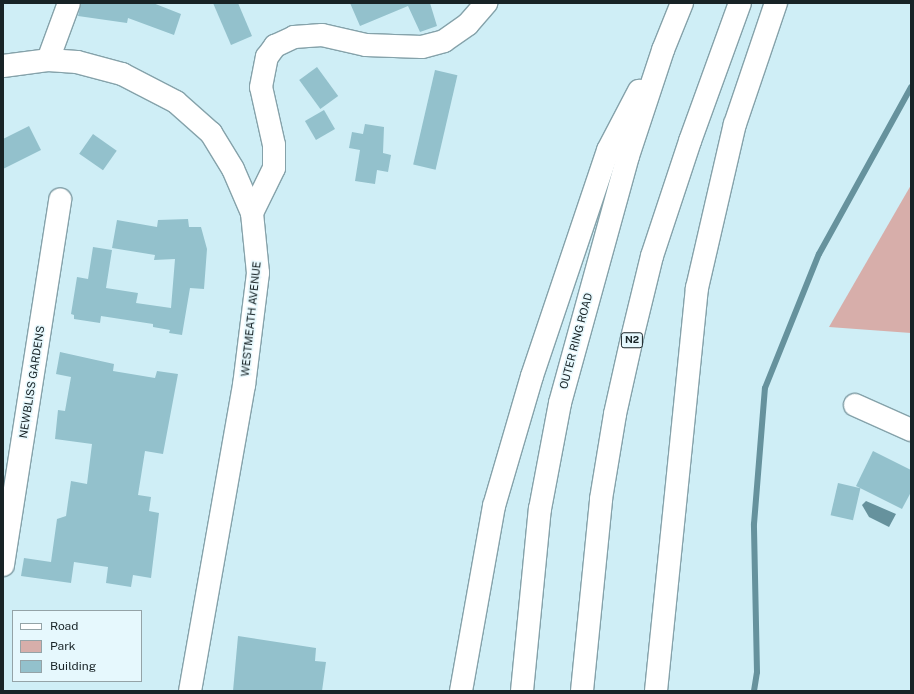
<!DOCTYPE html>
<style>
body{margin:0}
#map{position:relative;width:914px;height:694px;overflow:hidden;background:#cfeef6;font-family:"Public Sans",sans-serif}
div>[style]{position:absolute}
.green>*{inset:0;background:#d7aeaa}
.water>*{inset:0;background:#66929d}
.stream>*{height:6px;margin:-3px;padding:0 3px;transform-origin:3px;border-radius:3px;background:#66929d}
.building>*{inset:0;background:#93c1cc;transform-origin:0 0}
.roads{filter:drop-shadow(1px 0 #85a2aa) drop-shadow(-1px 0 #85a2aa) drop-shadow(0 1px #85a2aa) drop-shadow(0 -1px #85a2aa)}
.minor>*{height:22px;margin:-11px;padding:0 11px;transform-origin:11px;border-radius:11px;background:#fff}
.motorway>*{height:22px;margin:-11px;padding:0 11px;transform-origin:11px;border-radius:11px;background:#fff}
span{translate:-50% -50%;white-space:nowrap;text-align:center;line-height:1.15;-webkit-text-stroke:3px #e6f8fd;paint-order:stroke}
.shield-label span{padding:1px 3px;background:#e6f8fd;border:1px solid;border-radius:3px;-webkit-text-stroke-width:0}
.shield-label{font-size:10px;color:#182326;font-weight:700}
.street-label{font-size:11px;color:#182326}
.frame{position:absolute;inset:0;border:4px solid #182326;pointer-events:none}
.legend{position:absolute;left:12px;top:610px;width:130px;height:72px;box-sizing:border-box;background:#e6f8fd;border:1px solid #94a3a7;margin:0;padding:5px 7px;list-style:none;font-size:12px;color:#182326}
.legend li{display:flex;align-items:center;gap:8px;height:20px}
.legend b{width:20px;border:1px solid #94a3a7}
</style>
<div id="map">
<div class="green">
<div style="clip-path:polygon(911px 185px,911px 333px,829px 327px)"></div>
</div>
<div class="water">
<div style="clip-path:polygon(866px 501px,896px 514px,889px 527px,869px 517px,862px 505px)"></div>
</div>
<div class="stream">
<div style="left:754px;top:691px;width:19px;rotate:-81deg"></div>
<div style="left:757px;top:672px;width:148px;rotate:-91.2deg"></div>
<div style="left:754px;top:524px;width:136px;rotate:-85.4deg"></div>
<div style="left:765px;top:388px;width:144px;rotate:-68.1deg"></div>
<div style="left:819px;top:254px;width:191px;rotate:-61.1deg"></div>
</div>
<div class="building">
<div style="clip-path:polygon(81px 3px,153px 3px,181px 14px,174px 35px,128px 18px,127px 23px,78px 16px)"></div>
<div style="clip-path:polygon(213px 3px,238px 3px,252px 36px,231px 45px)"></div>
<div style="clip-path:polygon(350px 3px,430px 3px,437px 26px,420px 32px,408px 6px,360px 26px)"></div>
<div style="left:317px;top:67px;width:36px;height:22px;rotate:54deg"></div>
<div style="left:435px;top:70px;width:23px;height:97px;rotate:13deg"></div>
<div style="left:324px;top:110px;width:22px;height:22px;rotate:60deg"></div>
<div style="clip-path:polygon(365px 124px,384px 127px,383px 153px,391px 155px,388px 172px,377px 170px,375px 184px,355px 181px,360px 150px,349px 148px,352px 132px,363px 134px)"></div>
<div style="clip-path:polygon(29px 126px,41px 150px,3px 169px,3px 139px)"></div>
<div style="left:93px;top:134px;width:29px;height:24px;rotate:35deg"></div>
<div style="clip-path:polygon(188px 219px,189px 227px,201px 227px,207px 249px,204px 289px,190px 288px,182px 335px,169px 333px,170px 330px,153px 327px,153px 324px,101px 316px,100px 323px,74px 319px,74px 315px,71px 314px,77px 277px,88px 279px,93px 247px,112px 250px,106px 288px,138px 293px,136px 303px,171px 308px,175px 259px,154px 260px,155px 255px,112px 248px,117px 220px,157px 227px,158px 220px)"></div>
<div style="clip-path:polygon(60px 352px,114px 364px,113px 371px,155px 378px,157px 371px,178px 374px,163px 454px,145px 451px,138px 495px,151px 497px,149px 511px,159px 513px,151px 578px,133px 575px,131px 587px,106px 583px,108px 567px,74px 562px,71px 583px,21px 576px,24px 558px,51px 562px,57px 519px,66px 516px,71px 481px,87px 484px,92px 444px,55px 439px,58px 410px,65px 411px,71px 377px,56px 374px)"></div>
<div style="clip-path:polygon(873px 451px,911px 470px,911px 492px,902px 509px,856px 486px)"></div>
<div style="left:838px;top:483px;width:23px;height:33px;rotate:13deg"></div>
<div style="clip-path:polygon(238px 636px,316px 648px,315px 661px,326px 662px,322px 691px,233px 691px)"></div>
</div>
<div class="roads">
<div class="minor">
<div style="left:48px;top:60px;width:61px;rotate:-69.8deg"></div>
<div style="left:3px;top:66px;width:45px;rotate:-7.6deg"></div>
<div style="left:48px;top:60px;width:29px;rotate:4deg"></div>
<div style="left:77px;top:62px;width:47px;rotate:14.9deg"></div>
<div style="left:122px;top:74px;width:61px;rotate:27.4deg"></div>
<div style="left:176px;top:102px;width:47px;rotate:41.5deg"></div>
<div style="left:211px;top:133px;width:42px;rotate:58.6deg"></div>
<div style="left:233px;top:169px;width:48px;rotate:66.6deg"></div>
<div style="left:252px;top:213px;width:60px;rotate:84.3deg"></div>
<div style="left:258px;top:273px;width:113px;rotate:97.1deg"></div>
<div style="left:244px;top:385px;width:311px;rotate:100deg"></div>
<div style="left:252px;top:213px;width:50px;rotate:-63.9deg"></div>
<div style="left:274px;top:168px;width:23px;rotate:-90deg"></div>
<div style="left:274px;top:145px;width:59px;rotate:-102.6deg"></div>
<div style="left:261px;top:87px;width:31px;rotate:-79deg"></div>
<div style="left:267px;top:57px;width:14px;rotate:-54deg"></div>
<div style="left:275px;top:46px;width:21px;rotate:-25deg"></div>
<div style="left:294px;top:37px;width:28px;rotate:-4deg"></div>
<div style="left:322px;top:35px;width:45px;rotate:12.8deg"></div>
<div style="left:366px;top:45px;width:56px;rotate:2deg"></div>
<div style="left:422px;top:47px;width:23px;rotate:-15deg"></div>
<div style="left:444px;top:41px;width:29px;rotate:-35deg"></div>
<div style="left:468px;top:24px;width:28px;rotate:-49deg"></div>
<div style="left:855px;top:405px;width:61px;rotate:24.1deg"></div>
<div style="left:3px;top:565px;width:370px;rotate:-81.1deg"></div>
</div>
<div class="motorway">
<div style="left:461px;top:691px;width:188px;rotate:-79.9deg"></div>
<div style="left:494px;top:506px;width:135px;rotate:-73.7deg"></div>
<div style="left:532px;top:376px;width:238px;rotate:-71.4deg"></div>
<div style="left:608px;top:150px;width:67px;rotate:-62.3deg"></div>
<div style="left:522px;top:691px;width:183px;rotate:-84.4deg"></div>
<div style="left:540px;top:509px;width:108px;rotate:-79.3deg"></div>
<div style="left:560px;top:403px;width:256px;rotate:-74.6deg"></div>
<div style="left:628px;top:156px;width:112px;rotate:-71.7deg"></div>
<div style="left:663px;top:50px;width:51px;rotate:-68deg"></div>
<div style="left:582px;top:691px;width:193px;rotate:-84.3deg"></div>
<div style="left:601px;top:499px;width:86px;rotate:-80.6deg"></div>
<div style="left:615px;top:414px;width:78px;rotate:-77.4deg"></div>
<div style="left:632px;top:338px;width:84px;rotate:-76.3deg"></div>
<div style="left:652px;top:256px;width:121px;rotate:-71.7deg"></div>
<div style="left:690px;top:141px;width:147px;rotate:-70.1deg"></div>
<div style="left:656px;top:691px;width:405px;rotate:-84.2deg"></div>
<div style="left:697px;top:288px;width:168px;rotate:-77deg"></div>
<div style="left:735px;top:124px;width:128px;rotate:-71.3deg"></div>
</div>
</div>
<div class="shield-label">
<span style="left:632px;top:340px">N2</span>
</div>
<div class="street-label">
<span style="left:251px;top:319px;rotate:-84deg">WESTMEATH AVENUE</span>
<span style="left:576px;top:341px;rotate:-75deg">OUTER RING ROAD</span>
<span style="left:32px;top:382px;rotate:-81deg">NEWBLISS GARDENS</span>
</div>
<div class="frame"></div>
<ul class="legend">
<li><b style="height:5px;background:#fff"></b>Road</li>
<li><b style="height:11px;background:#d7aeaa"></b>Park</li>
<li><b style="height:11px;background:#93c1cc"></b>Building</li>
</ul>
</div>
